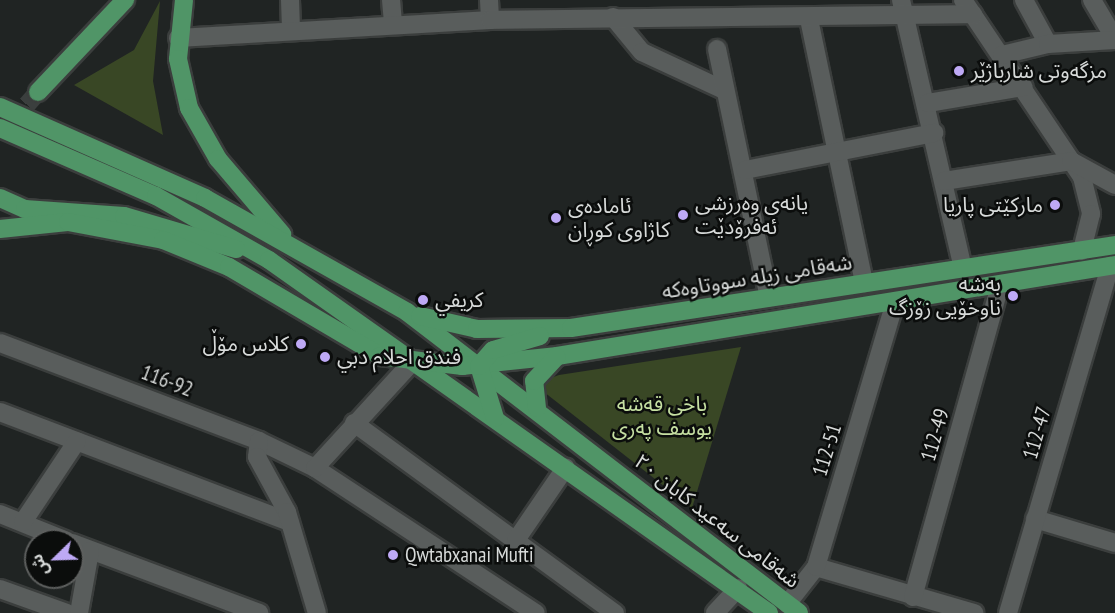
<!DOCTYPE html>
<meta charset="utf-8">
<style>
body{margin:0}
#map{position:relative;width:1115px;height:613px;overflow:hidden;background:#202423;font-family:"PT Sans Narrow","Noto Sans Arabic",sans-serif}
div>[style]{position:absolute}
.green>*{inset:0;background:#394725}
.major-tunnel>*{height:18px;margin-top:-9px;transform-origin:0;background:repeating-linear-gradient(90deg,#3b3f3e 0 18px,transparent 0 27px)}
.roads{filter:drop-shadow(2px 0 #3b3e3d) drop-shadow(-2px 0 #3b3e3d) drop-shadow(0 2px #3b3e3d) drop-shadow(0 -2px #3b3e3d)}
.minor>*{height:18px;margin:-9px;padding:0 9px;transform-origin:9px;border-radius:9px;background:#595d5c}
.major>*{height:18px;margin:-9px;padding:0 9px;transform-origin:9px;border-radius:9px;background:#509567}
.dots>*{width:16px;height:16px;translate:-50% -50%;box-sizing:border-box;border:3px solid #0b0d0c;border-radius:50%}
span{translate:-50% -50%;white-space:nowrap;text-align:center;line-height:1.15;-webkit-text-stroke:5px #0b0d0c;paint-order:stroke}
.poi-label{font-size:21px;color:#d7dad9}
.left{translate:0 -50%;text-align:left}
.right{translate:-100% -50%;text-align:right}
.street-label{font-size:21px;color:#d7dad9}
.park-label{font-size:21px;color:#c6e0a2}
.north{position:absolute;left:24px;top:529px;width:60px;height:60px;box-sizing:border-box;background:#0b0d0c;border:2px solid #5d5f5e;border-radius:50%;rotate:247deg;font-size:16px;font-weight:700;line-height:24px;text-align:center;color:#d7dad9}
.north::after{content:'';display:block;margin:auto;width:21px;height:27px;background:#bea9f5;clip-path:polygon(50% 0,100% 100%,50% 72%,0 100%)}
</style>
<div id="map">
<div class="green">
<div style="clip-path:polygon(160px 1px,153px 81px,163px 135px,74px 85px,134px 50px)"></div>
<div style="clip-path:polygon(741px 347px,692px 508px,544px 392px,545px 380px,559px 375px)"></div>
</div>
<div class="major-tunnel">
<div style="left:9px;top:125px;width:44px;rotate:-48.7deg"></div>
</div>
<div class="roads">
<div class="minor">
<div style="left:290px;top:0;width:31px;rotate:88deg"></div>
<div style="left:391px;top:0;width:24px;rotate:85deg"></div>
<div style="left:489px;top:0;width:20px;rotate:87deg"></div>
<div style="left:901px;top:0;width:276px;rotate:77deg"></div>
<div style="left:963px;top:0;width:213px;rotate:56.1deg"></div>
<div style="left:1082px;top:177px;width:38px;rotate:76deg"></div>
<div style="left:1091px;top:214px;width:38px;rotate:104deg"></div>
<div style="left:1024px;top:0;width:50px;rotate:61.4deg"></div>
<div style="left:1092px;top:0;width:45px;rotate:59.5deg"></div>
<div style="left:613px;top:17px;width:45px;rotate:50.4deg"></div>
<div style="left:642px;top:52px;width:90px;rotate:24.9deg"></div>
<div style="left:809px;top:19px;width:270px;rotate:78.2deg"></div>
<div style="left:178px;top:38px;width:313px;rotate:-3.3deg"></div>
<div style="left:490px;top:20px;width:483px;rotate:-0.7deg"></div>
<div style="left:717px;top:49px;width:254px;rotate:78.2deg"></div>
<div style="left:1002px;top:55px;width:47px;rotate:-13.4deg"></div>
<div style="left:1048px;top:44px;width:67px;rotate:-3.4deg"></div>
<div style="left:928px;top:103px;width:97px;rotate:-9.5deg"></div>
<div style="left:745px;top:170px;width:193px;rotate:-11.1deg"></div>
<div style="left:944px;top:181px;width:129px;rotate:-8.9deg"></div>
<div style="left:1071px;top:161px;width:50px;rotate:28.6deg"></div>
<div style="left:0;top:343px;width:277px;rotate:20.7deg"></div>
<div style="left:259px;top:441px;width:62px;rotate:25.7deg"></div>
<div style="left:315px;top:468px;width:264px;rotate:33.3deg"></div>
<div style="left:0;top:412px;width:310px;rotate:20.8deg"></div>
<div style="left:354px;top:423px;width:323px;rotate:36.1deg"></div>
<div style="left:259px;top:441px;width:16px;rotate:97deg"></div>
<div style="left:257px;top:457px;width:63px;rotate:61.4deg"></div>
<div style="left:287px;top:512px;width:105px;rotate:73.5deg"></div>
<div style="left:315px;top:468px;width:144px;rotate:-47.5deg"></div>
<div style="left:0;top:514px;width:72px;rotate:21.9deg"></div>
<div style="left:1035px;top:519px;width:84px;rotate:16.7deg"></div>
<div style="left:23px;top:522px;width:97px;rotate:-56.3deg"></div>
<div style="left:516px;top:540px;width:88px;rotate:-55.6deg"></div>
<div style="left:72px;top:543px;width:200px;rotate:20.5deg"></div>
<div style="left:816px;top:567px;width:165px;rotate:16.2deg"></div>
<div style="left:0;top:589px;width:71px;rotate:19.7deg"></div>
<div style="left:913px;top:597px;width:324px;rotate:-74.4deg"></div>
<div style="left:787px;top:604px;width:47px;rotate:-51.9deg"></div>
<div style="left:816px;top:567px;width:277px;rotate:-73.4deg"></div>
<div style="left:79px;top:613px;width:63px;rotate:-79.9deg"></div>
<div style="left:715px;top:613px;width:34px;rotate:-47deg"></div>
<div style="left:1008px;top:613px;width:362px;rotate:-73.6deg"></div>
</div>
<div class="major">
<div style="left:184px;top:0;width:59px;rotate:95.8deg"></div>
<div style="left:178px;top:59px;width:50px;rotate:77.3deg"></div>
<div style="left:189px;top:108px;width:59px;rotate:60.4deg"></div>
<div style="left:218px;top:159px;width:99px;rotate:49.5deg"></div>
<div style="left:38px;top:92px;width:127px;rotate:-46.6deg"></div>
<div style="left:0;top:107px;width:224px;rotate:23.9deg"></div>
<div style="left:205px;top:198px;width:232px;rotate:29.4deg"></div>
<div style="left:407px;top:312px;width:494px;rotate:37.5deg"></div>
<div style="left:0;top:128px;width:170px;rotate:23.6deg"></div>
<div style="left:156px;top:196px;width:130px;rotate:29.5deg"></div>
<div style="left:269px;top:260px;width:612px;rotate:35.22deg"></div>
<div style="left:0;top:198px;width:27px;rotate:24deg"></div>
<div style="left:25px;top:209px;width:99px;rotate:4deg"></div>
<div style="left:124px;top:216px;width:117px;rotate:16.4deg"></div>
<div style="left:0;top:229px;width:68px;rotate:-5.9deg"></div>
<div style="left:68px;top:222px;width:97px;rotate:10.7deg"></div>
<div style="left:163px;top:240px;width:71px;rotate:22.2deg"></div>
<div style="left:229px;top:267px;width:175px;rotate:30.5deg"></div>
<div style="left:380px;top:356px;width:83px;rotate:7deg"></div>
<div style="left:462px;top:366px;width:96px;rotate:-6deg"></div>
<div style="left:557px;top:356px;width:565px;rotate:-9.26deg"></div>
<div style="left:420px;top:316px;width:58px;rotate:12.8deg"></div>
<div style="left:477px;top:329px;width:94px;rotate:-0.6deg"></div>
<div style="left:571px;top:328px;width:550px;rotate:-8.67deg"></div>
<div style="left:537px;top:408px;width:27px;rotate:-96deg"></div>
<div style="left:534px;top:381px;width:33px;rotate:-47deg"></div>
<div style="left:495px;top:418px;width:54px;rotate:-107.1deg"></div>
<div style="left:479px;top:366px;width:21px;rotate:-49deg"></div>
<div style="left:493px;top:350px;width:49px;rotate:-16.6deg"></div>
</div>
</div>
<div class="dots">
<div style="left:959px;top:71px;background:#bea9f5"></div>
<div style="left:1055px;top:205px;background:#bea9f5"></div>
<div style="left:683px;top:215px;background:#bea9f5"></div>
<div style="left:556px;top:218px;background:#bea9f5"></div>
<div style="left:1013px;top:296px;background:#bea9f5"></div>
<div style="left:423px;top:300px;background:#bea9f5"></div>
<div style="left:301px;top:344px;background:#bea9f5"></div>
<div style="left:325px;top:357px;background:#bea9f5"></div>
<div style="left:393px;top:555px;background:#bea9f5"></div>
</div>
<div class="poi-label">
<span class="left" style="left:971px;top:71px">مزگەوتی شارباژێر</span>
<span class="left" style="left:695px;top:215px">یانەی وەرزشی<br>ئەفرۆدێت</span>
<span class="right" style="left:1043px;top:205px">مارکێتی پاریا</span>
<span class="left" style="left:568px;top:218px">ئامادەی<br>کاژاوی کوڕان</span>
<span class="right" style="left:1001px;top:296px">بەشە<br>ناوخۆیی زۆزگ</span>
<span class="left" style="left:435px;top:300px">كريفي</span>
<span class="right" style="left:289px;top:344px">کلاس مۆڵ</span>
<span class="left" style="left:337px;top:357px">فندق احلام دبي</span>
<span class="left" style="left:405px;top:555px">Qwtabxanai Mufti</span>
</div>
<div class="street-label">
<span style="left:757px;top:277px;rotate:-9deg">شەقامی زیلە سووتاوەکە</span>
<span style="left:167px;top:381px;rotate:21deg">116-92</span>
<span style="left:1037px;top:433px;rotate:-74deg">112-47</span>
<span style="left:935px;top:435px;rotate:-74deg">112-49</span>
<span style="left:827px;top:450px;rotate:-73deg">112-51</span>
<span style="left:717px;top:521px;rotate:38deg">شەقامی سەعید کابان ٢٠</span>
</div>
<div class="park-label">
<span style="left:662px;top:416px">باخی قەشە<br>یوسف پەری</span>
</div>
<div class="north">ش</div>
</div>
